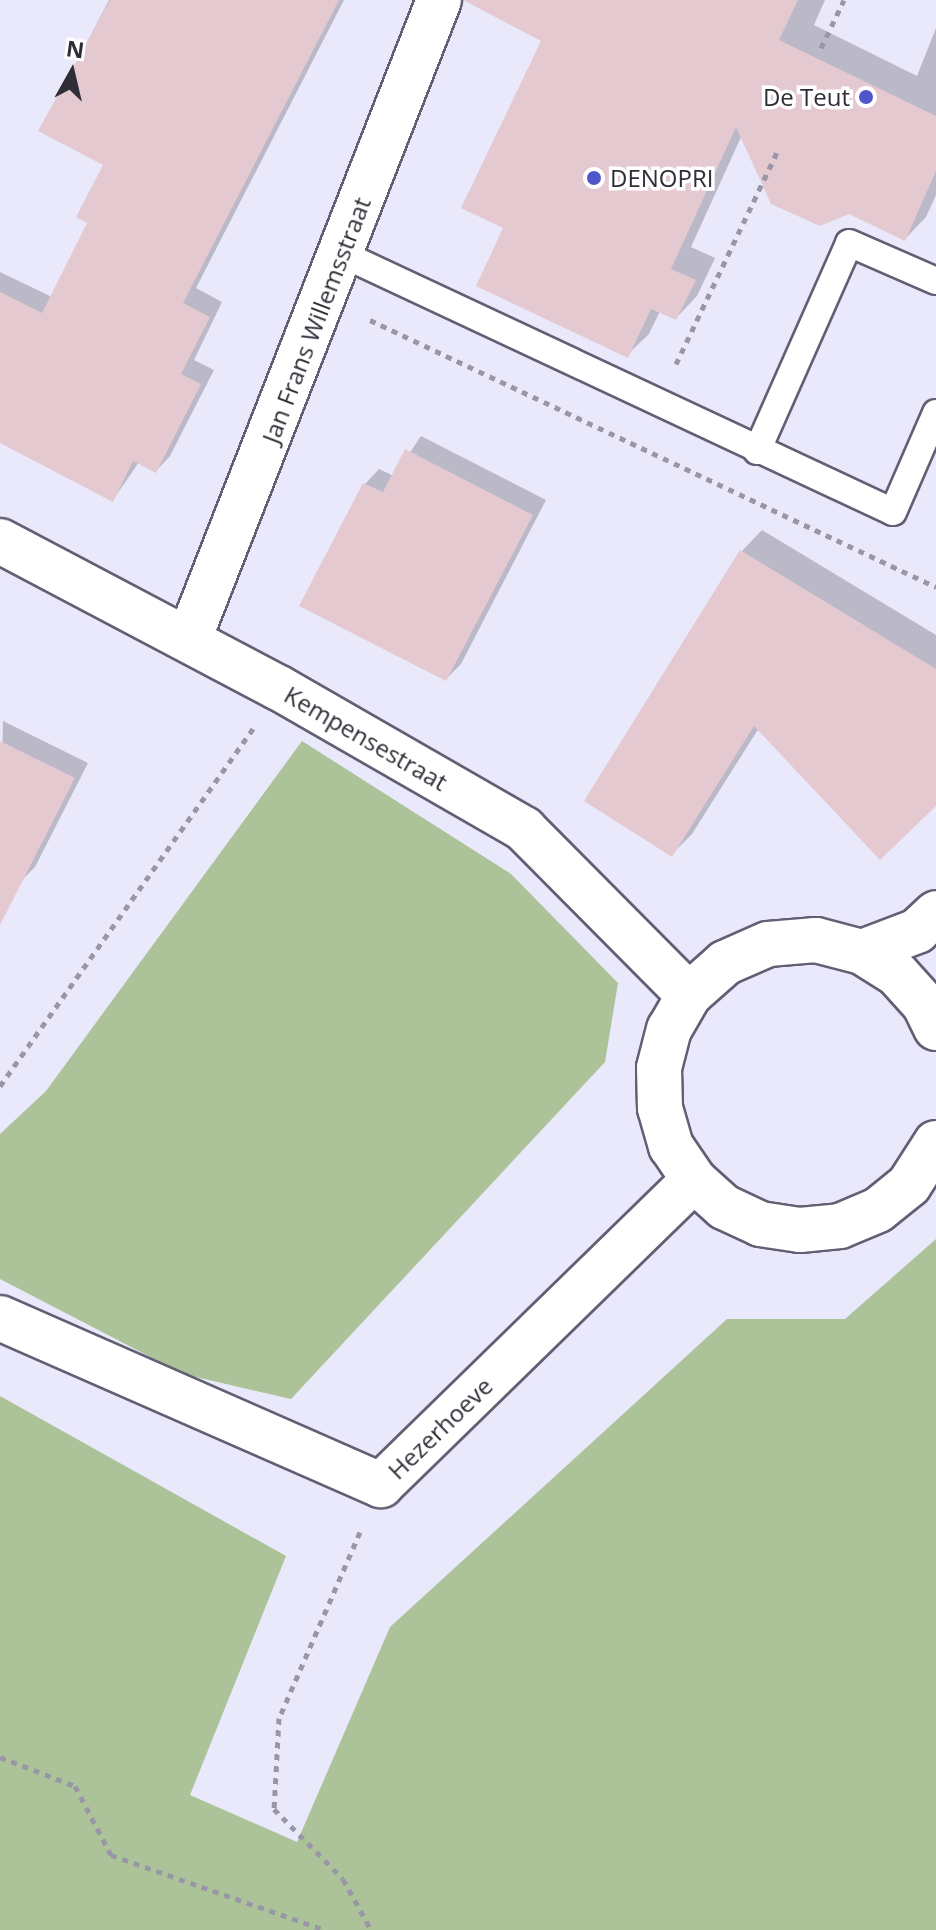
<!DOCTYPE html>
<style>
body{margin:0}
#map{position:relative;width:936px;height:1930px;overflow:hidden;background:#eae8fb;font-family:"Open Sans",sans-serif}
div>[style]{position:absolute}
.green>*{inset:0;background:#acc39a}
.shadow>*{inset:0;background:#0003}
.building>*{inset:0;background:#e4c9d0}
.path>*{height:5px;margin-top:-2.5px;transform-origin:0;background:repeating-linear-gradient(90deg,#9997a6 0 6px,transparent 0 12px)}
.roads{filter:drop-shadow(2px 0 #625f74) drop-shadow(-2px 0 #625f74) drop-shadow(0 2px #625f74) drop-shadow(0 -2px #625f74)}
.service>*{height:26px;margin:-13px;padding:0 13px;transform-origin:13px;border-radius:13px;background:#fff}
.minor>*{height:44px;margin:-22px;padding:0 22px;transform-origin:22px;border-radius:22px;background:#fff}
.dots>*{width:22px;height:22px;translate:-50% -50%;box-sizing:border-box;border:4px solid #fff;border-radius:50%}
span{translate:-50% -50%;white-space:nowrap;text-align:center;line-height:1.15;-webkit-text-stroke:7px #fff;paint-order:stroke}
.poi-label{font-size:24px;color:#2f2e37}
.right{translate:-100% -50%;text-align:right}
.left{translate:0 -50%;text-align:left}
.street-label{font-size:24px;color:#2f2e37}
.north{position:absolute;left:32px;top:32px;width:80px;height:80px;-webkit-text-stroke:6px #fff;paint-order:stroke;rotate:8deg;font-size:22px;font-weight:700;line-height:32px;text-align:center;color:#2f2e37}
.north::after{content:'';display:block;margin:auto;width:28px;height:36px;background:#2f2e37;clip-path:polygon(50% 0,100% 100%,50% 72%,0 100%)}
</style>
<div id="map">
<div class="green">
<div style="clip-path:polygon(302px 741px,511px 874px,618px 983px,605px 1062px,291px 1399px,183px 1374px,0 1279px,0 1134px,46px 1091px)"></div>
<div style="clip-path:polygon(936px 1239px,936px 1930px,0 1930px,0 1396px,286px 1556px,190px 1795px,297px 1842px,390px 1627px,727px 1319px,845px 1319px)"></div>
</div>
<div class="shadow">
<div style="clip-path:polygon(109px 0,344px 0,196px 288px,222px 302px,194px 360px,214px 370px,170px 456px,156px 471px,139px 462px,113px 500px,0 441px,0 272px,52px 297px,90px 222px,106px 164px,41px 131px)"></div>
<div style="clip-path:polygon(529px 0,825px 0,814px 25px,917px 76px,936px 28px,936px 195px,926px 217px,905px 239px,742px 135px,691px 247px,715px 258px,697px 296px,676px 318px,660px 311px,649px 334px,627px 355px,506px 227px,543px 40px)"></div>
<div style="clip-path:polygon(421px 436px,546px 500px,461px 664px,446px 679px,365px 484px,379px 469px,394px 476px)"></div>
<div style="clip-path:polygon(762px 530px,936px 635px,936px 804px,759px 728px,692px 834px,672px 854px,587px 801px,742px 551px)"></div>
<div style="clip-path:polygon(3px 721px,88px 763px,35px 867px,20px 882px,0 872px)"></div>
</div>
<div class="building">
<div style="clip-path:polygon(110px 0,339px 0,183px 303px,210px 317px,181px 374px,201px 384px,156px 473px,133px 461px,113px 502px,0 443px,0 292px,42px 313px,87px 223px,76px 217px,103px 165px,38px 131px)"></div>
<div style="clip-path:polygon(463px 0,798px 0,779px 40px,936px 116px,936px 171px,905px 241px,849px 214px,820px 226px,771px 204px,736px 127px,671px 269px,696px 280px,676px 320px,651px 309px,628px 358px,476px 286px,503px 228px,461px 208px,541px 41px)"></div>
<div style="clip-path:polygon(405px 449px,533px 515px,446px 681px,299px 606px,363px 483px,383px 492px)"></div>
<div style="clip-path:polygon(740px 550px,936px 669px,936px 806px,880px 860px,754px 726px,672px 857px,584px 801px)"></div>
<div style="clip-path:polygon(0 741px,75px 778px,0 925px)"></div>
</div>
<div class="path">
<div style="left:821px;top:48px;width:53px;rotate:-64.4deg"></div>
<div style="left:370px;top:320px;width:626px;rotate:25.25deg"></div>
<div style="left:676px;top:364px;width:235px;rotate:-64.5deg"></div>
<div style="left:0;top:1086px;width:438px;rotate:-54.7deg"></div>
<div style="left:360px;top:1532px;width:203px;rotate:113.5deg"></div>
<div style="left:279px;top:1718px;width:91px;rotate:93.1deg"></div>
<div style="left:274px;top:1809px;width:98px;rotate:45.4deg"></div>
<div style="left:343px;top:1879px;width:58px;rotate:61.2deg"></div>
<div style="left:0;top:1757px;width:80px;rotate:21.1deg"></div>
<div style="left:75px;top:1786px;width:78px;rotate:62.4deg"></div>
<div style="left:111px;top:1855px;width:227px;rotate:19.3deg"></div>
</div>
<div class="roads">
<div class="service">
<div style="left:342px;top:254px;width:608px;rotate:25.09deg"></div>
<div style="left:893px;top:512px;width:108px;rotate:-66.5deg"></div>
<div style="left:757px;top:451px;width:227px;rotate:-66.1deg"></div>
<div style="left:849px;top:243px;width:95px;rotate:23.6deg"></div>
</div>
<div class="minor">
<div style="left:0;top:541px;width:315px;rotate:27.8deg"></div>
<div style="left:279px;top:688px;width:283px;rotate:29.9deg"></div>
<div style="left:524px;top:829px;width:234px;rotate:45.2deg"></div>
<div style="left:189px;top:639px;width:686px;rotate:-68.63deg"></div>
<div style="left:862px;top:952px;width:59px;rotate:-20.9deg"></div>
<div style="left:917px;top:931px;width:26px;rotate:-43deg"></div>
<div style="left:936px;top:1028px;width:25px;rotate:-116deg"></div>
<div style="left:925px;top:1005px;width:42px;rotate:-132.1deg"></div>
<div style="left:897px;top:974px;width:41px;rotate:-147.8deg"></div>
<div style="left:862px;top:952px;width:48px;rotate:-165.4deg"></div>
<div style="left:816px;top:940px;width:48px;rotate:175.2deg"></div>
<div style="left:768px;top:944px;width:47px;rotate:156.2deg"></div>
<div style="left:725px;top:963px;width:48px;rotate:138.4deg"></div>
<div style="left:689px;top:995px;width:39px;rotate:120deg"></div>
<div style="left:669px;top:1029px;width:40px;rotate:104.4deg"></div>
<div style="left:659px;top:1068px;width:40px;rotate:88.6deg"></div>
<div style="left:660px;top:1108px;width:40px;rotate:74deg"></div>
<div style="left:671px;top:1146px;width:41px;rotate:55.9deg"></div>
<div style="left:694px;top:1180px;width:40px;rotate:42deg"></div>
<div style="left:724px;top:1207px;width:40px;rotate:25deg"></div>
<div style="left:760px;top:1224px;width:40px;rotate:8.5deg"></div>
<div style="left:800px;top:1230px;width:40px;rotate:-5.7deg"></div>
<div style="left:840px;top:1226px;width:41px;rotate:-22.8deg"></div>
<div style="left:878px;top:1210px;width:40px;rotate:-39deg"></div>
<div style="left:909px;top:1185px;width:50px;rotate:-57.3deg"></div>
<div style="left:0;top:1318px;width:416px;rotate:23.7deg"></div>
<div style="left:381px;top:1485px;width:437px;rotate:-44.3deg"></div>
</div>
</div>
<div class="dots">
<div style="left:866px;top:97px;background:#5155cb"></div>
<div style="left:594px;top:178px;background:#5155cb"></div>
</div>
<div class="poi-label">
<span class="right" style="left:850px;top:97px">De Teut</span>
<span class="left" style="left:610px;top:178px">DENOPRI</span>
</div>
<div class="street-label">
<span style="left:316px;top:320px;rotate:-69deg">Jan Frans Willemsstraat</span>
<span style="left:366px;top:738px;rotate:30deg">Kempensestraat</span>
<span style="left:440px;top:1428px;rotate:-44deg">Hezerhoeve</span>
</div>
<div class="north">N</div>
</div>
